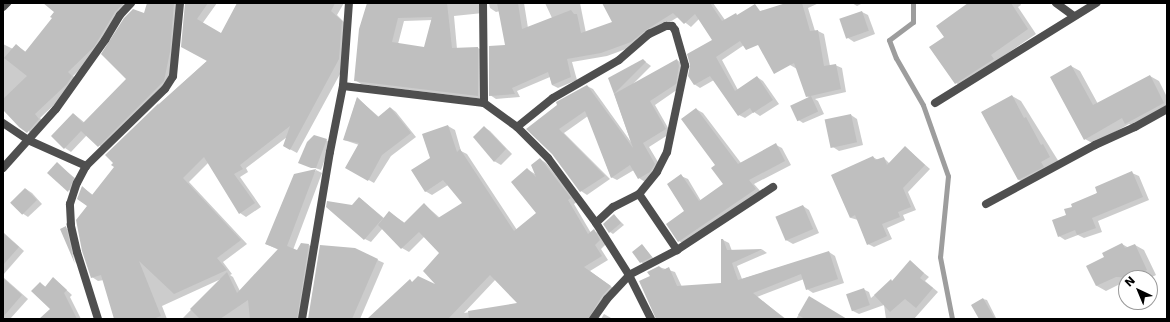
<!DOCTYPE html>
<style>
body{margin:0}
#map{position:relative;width:1170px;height:322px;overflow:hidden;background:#fff;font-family:"DejaVu Sans",sans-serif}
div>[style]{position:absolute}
.shadow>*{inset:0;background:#0003}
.stream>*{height:5px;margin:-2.5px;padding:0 2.5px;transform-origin:2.5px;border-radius:2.5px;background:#9d9d9d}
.building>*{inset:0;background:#bfbfbf;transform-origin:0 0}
.street>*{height:8px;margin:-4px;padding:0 4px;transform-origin:4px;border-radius:4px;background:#4f4f4f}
span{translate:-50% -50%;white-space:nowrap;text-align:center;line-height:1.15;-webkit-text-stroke:3.5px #fff;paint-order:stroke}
.frame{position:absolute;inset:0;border:4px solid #000;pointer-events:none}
.north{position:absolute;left:1118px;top:270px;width:40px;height:40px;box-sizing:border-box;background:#fff;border:1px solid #999;border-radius:50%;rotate:316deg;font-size:11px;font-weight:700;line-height:16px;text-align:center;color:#000}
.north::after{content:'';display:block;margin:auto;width:14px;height:18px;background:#000;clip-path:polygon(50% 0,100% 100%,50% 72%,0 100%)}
</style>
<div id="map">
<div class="shadow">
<div style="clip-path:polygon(45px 3px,122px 3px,128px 8px,100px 50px,73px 76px,78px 80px,73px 87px,40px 118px,45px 123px,33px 135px,3px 109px,3px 44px,13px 49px,16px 45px,26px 52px,53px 18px,55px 12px)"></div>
<div style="clip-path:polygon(148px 3px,183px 3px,170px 85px,105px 150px,87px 135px,71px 152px,65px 148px,74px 114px,85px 123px,128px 79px)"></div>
<div style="clip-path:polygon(186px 3px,217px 3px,202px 24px,221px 35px,238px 3px,344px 3px,337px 15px,348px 26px,346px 63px,297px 153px,284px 146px,287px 137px,246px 168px,248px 172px,240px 177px,261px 207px,246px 217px,240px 213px,209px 162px,189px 182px,247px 244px,223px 262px,232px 274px,230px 275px,233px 277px,240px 291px,279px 250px,266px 244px,316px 170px,322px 173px,293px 250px,297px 252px,309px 245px,315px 249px,303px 319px,182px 319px,221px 279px,162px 306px,167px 319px,115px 319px,104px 280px,98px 281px,92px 277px,89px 206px,82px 187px,93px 195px,115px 167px,115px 163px,107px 155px,159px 104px,208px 60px)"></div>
<div style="clip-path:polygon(evenodd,368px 3px,486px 3px,483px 13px,454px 16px,457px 49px,478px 48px,484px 51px,484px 99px,361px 84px,355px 80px,368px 3px,433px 20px,425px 48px,398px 44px,404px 21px,433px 20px)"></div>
<div style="clip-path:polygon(489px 3px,524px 3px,528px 28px,552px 18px,545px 3px,580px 3px,586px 33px,614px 22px,603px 3px,713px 3px,725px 20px,750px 41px,722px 60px,738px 90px,757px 77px,763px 81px,779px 104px,760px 116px,754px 112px,745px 118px,739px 115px,714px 80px,700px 88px,694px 84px,714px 40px,699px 19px,691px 27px,678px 17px,652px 33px,637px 45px,607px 56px,572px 62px,577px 80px,558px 88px,552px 85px,550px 77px,517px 91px,520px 97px,496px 99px,490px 95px,506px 46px,500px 11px,496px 12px,490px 8px)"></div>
<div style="clip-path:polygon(789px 3px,819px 3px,808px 8px,815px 31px,818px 31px,824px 34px,830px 66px,835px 65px,842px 68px,846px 92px,815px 99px,818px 101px,824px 114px,803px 123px,797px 119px,810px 98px,807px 96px,797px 69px,790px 65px)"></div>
<div style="clip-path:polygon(852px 3px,863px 3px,857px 6px)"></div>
<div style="clip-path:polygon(969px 3px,1020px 3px,1021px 5px,1018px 7px,1036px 34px,999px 59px,964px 88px,956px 83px,945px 37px)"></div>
<div style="clip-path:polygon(862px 12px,868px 15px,875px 34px,854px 42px,848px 38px)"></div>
<div style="clip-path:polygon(643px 60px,651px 66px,632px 85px,677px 60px,683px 64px,681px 87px,655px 105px,671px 133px,649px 147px,661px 167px,645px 182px,639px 178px,634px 170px,617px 180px,611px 177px,588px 116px,564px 133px,610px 179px,587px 195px,581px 191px,553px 154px,528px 129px,587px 86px,593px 89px,631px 142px,614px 93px)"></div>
<div style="clip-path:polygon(1071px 66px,1080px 71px,1098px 104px,1150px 76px,1159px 81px,1167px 97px,1167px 111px,1135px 128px,1129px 124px,1094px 144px,1085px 139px)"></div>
<div style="clip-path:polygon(1012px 96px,1021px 101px,1059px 162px,1028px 185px,1019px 180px,982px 112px)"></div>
<div style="clip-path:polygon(357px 98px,379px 117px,391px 108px,396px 112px,416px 137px,391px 156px,374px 183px,346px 167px,359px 145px,344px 140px)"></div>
<div style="clip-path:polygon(696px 109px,703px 113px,741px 163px,776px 145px,782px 148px,791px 165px,754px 184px,762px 193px,685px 245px,679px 241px,686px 212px,681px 176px,688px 179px,701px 201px,724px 185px)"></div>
<div style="clip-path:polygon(851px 115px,857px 119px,863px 145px,839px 151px,833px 147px)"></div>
<div style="clip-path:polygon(evenodd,448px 126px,455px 130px,461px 151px,467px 154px,517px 230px,537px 213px,527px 169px,535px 174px,540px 159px,546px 163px,577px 202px,574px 204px,591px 233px,594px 231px,600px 234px,606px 244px,601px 249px,608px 260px,590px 271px,617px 291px,595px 319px,368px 319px,413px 283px,439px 287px,441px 253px,425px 236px,409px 252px,402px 248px,383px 228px,371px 242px,365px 239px,353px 206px,360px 198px,385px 219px,390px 213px,405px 223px,424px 204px,440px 218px,463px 203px,448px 185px,432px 195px,425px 191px,431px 158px,448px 126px,496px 279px,519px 304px,464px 313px,496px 279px)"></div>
<div style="clip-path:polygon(484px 127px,490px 131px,512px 154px,501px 165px,494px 161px)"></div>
<div style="clip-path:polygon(326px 140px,331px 143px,321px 170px,300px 163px)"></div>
<div style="clip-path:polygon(905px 147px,930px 169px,908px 192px,916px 210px,903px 215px,905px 220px,887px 228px,892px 239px,874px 247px,868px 244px,858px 220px,851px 218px,833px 176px,873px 157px,878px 160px,884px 158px,890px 164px)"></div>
<div style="clip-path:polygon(57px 164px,80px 182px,75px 195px,48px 173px)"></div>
<div style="clip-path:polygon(1132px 173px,1139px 176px,1149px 200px,1098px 221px,1102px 232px,1084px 238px,1078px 235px,1065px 240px,1059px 236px,1073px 207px)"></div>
<div style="clip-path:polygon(26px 189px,32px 193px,42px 204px,28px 217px,22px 213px,12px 202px)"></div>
<div style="clip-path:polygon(803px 206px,809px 210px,819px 233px,793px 244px,786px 240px)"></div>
<div style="clip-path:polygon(614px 215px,624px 225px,613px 234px,610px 232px)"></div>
<div style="clip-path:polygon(66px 228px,72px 231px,81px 266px,76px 263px,62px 229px)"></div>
<div style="clip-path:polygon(3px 232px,24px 251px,3px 275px)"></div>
<div style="clip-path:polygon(723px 240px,729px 243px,732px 251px,763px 250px,767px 253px,737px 266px,742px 279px,829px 252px,835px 256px,844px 283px,813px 293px,807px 289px,804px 279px,757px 297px,786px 319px,657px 319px,652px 276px,659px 267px,675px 272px,682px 287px,722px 284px)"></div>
<div style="clip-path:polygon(1122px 244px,1129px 248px,1135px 245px,1144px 250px,1156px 275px,1150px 278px,1126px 278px,1126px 286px,1122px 283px,1106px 291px,1097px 286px,1087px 266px,1105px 258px)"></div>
<div style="clip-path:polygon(642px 245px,654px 259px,644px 264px,641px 262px)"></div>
<div style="clip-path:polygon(354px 249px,384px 263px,360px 319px,309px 319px)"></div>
<div style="clip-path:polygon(910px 262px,929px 277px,925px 281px,938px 292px,914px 319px,886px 319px,884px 305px,859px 314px,853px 311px,863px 289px,869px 292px,871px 298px,891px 281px,893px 282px)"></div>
<div style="clip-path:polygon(3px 277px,28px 299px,10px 319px,3px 319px)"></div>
<div style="clip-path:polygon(40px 283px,46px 287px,59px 283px,72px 295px,70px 297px,81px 319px,41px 319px,52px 309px)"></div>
<div style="clip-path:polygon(809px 298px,837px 319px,796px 319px)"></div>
<div style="clip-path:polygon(983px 299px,987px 300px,996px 318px,980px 319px,972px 305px)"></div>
<div style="clip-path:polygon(604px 314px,611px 318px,612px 319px,601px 319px)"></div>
</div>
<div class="stream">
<div style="left:913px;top:3px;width:19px;rotate:90deg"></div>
<div style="left:913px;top:22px;width:30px;rotate:143deg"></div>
<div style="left:889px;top:40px;width:19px;rotate:69deg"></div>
<div style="left:896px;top:58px;width:54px;rotate:60.1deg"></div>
<div style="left:923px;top:105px;width:75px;rotate:70.6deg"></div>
<div style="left:948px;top:176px;width:81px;rotate:95.6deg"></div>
<div style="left:940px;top:257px;width:63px;rotate:79deg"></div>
</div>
<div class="building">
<div style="clip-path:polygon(43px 3px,123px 4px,115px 12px,94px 47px,68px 72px,72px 76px,67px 84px,35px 114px,39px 119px,27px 133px,19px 127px,3px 110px,3px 99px,27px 76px,4px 58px,16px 44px,25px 52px,52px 18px,50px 17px,54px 12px)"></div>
<div style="clip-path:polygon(147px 3px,174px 3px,170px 52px,164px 81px,98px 147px,81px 131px,64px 149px,51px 136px,73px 113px,83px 123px,126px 79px,101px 54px,124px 18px,133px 9px,144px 13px)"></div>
<div style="clip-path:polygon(185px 3px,208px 3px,197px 19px,221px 33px,237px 3px,335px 3px,331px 11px,342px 21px,339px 59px,290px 150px,283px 146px,290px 126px,240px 165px,243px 169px,234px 174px,255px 203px,239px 214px,204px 157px,183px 178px,241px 240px,217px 258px,227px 270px,174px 294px,139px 261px,161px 316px,153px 319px,114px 319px,101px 275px,91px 278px,82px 251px,76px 220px,87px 206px,77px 199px,82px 186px,92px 195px,114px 167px,111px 165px,113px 163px,105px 155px,159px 103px,158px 105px,207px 61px,181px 47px)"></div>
<div style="clip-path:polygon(evenodd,367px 3px,447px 3px,452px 48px,478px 47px,478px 96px,354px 81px,359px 29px,367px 3px,432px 17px,424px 47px,392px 42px,398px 18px,432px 17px)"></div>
<div style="clip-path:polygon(497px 3px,518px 3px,522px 29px,571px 10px,574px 14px,577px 14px,581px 33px,612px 22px,602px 3px,710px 3px,722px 21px,736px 13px,737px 15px,755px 4px,760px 11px,786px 3px,802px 3px,810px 31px,818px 30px,824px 66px,836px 64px,841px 89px,806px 97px,794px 63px,774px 74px,758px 45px,746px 50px,740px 41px,716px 57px,735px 91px,757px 76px,773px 100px,753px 113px,750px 108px,738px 116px,710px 76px,694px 85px,688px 76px,690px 65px,687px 54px,712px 40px,695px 14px,684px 24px,673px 13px,646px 30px,631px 42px,601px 53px,567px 59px,571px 77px,552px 85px,548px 72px,512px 88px,515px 94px,489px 96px,489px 46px,505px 45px)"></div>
<div style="clip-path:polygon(968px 3px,1011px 3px,1028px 29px,991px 55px,994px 59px,955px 84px,929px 47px,944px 37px,936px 26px)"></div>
<div style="left:862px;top:11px;width:21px;height:24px;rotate:71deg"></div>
<div style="clip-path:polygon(643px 59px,646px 62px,614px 94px,608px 78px)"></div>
<div style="clip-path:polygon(677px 59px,679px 66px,676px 84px,650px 101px,666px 129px,643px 143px,655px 164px,650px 172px,638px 179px,630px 165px,611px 178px,585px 111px,559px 129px,605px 176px,580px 192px,552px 154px,526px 129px,557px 105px,556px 102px,587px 85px,633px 148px,614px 94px)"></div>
<div style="clip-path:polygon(1071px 65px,1093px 105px,1150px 75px,1164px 103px,1125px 124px,1122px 118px,1084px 140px,1050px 77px)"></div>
<div style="clip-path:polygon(1012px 95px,1024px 118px,1026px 117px,1041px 145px,1043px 144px,1050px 157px,1041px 162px,1044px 167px,1018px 180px,981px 112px)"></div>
<div style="left:811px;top:96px;width:17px;height:23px;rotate:65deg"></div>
<div style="clip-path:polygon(357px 97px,378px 117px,390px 107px,411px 133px,382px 155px,368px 181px,345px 168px,359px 143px,343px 140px)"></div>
<div style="clip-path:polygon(696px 108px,738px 164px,776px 143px,785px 161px,749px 180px,756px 189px,678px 242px,666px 224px,684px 211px,667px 184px,681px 174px,699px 201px,723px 184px,711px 168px,715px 165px,681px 119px)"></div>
<div style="left:851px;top:114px;width:29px;height:27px;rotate:78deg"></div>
<div style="clip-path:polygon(448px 125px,457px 152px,460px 149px,514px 231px,536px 213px,511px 182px,527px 168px,536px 177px,531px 165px,540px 158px,571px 198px,568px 200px,588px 234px,594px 229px,600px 240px,595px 245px,602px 256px,584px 267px,611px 286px,602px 296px,588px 319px,469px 319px,468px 311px,517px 303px,490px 275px,448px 319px,367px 319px,410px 279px,412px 282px,418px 276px,435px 284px,423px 271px,439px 253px,419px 232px,401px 249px,378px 225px,389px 211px,404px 223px,424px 203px,438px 218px,462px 203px,443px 180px,425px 192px,411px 170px,430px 158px,422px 134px)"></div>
<div style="clip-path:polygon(484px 126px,506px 149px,494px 162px,473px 137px)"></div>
<div style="clip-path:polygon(314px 135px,327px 139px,316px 168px,311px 168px,298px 163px,307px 142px)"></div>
<div style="clip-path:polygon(905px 146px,925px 165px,903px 188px,911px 207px,898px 212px,900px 217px,882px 224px,887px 236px,867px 245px,855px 215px,850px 218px,831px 175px,873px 156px,875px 160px,884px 157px,887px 165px)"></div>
<div style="clip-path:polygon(57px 162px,74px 178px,68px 192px,47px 173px)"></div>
<div style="clip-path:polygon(316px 169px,287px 246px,297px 250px,301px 243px,309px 244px,297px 319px,250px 319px,248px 300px,220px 319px,200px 319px,190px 309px,227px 272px,237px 293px,278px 249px,265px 244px,294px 174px)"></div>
<div style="clip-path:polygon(1132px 171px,1143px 197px,1092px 218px,1096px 228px,1077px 235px,1075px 230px,1058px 237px,1052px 220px,1066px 215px,1064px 209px,1072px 207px,1071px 204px,1097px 193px,1095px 187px)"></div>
<div style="left:25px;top:188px;width:17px;height:21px;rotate:45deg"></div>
<div style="clip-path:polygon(359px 197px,383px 218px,364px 240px,326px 207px,327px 201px,352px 205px)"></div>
<div style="left:803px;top:205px;width:26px;height:30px;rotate:67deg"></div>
<div style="clip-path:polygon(614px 214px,621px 223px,609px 233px,603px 224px)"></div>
<div style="clip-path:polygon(66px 226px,72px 253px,75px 264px,60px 229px)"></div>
<div style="clip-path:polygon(3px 233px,19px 247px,3px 265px)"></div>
<div style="clip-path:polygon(721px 239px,723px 239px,727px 250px,763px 249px,732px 263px,738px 280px,829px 251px,838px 279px,806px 290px,801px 274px,753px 293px,785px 319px,656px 319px,639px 281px,650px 276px,647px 272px,659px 266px,663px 270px,669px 267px,677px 286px,721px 283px)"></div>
<div style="clip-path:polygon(1122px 243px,1125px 248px,1135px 244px,1147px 270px,1139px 274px,1140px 278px,1116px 277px,1096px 286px,1086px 266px,1104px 257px,1102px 253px)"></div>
<div style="clip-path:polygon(642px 244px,652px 257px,640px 263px,632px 252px)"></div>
<div style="clip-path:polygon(320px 245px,355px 248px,378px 259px,352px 319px,308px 319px)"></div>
<div style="clip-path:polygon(910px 260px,924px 273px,920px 278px,933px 288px,916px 308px,905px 299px,890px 312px,874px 295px,891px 279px,892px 281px)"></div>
<div style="clip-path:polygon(53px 277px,67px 290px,64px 293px,77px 319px,39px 319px,50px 309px,31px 291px,40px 282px,45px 287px)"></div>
<div style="clip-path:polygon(3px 278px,22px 295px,3px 317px)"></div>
<div style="left:864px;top:288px;width:18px;height:19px;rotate:71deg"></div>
<div style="clip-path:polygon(809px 296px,847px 319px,805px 319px,798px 315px)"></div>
<div style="clip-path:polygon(983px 298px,995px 319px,979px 319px,971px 305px)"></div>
</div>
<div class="street">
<div style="left:483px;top:3px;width:100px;rotate:89.4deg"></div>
<div style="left:1056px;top:3px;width:22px;rotate:36deg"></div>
<div style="left:3px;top:7px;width:6px;rotate:-45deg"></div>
<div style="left:343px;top:86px;width:142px;rotate:6.9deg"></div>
<div style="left:484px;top:103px;width:41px;rotate:36deg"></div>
<div style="left:517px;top:127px;width:44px;rotate:45deg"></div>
<div style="left:548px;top:158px;width:81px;rotate:53.6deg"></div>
<div style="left:596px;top:223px;width:62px;rotate:57.6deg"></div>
<div style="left:629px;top:275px;width:49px;rotate:63.4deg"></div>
<div style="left:935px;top:103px;width:190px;rotate:-31.8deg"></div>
<div style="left:3px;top:123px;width:30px;rotate:34deg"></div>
<div style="left:28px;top:140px;width:64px;rotate:24.1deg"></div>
<div style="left:517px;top:127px;width:46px;rotate:-38.9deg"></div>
<div style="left:553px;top:98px;width:76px;rotate:-29.9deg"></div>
<div style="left:619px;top:60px;width:40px;rotate:-41deg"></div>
<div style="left:649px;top:34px;width:19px;rotate:-25deg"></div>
<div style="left:666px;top:26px;width:6px"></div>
<div style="left:672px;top:26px;width:5px;rotate:53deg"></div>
<div style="left:675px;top:30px;width:37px;rotate:74deg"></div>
<div style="left:685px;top:66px;width:88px;rotate:101.8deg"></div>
<div style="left:667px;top:152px;width:22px;rotate:117deg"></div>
<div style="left:657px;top:172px;width:28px;rotate:129deg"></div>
<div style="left:639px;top:194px;width:29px;rotate:153deg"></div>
<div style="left:613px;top:207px;width:23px;rotate:137deg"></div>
<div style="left:3px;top:168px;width:79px;rotate:-48.1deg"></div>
<div style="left:56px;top:109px;width:85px;rotate:-54.6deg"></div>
<div style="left:105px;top:40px;width:29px;rotate:-59deg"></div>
<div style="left:120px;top:15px;width:16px;rotate:-47deg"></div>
<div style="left:639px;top:194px;width:68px;rotate:55.8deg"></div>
<div style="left:986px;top:204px;width:124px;rotate:-28.4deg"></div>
<div style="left:1095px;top:145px;width:44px;rotate:-24.2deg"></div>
<div style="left:1135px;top:127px;width:37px;rotate:-29deg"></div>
<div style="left:98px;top:319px;width:70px;rotate:-107.4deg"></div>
<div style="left:77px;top:252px;width:28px;rotate:-103deg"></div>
<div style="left:71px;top:225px;width:21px;rotate:-93deg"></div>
<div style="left:70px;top:204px;width:22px;rotate:-72deg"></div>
<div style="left:77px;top:183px;width:19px;rotate:-62deg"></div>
<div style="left:86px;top:166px;width:110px;rotate:-44.3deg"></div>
<div style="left:165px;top:89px;width:15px;rotate:-58deg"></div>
<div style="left:173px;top:76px;width:73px;rotate:-84.5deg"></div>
<div style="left:302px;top:319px;width:169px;rotate:-80.5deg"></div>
<div style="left:330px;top:152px;width:67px;rotate:-78.9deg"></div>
<div style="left:343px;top:86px;width:83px;rotate:-85.9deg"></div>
<div style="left:593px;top:319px;width:24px;rotate:-55deg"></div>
<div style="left:607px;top:299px;width:33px;rotate:-47deg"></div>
<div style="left:629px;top:275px;width:54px;rotate:-27.5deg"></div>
<div style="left:677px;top:250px;width:115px;rotate:-33.3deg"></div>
</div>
<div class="frame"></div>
<div class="north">N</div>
</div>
